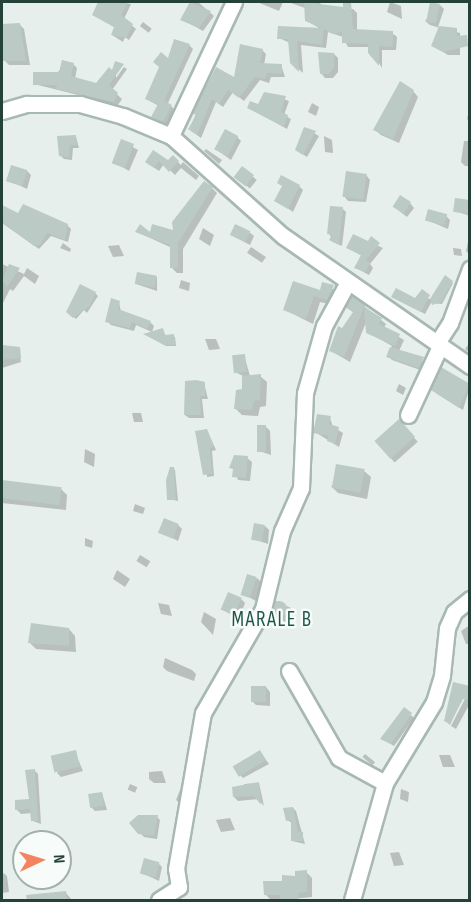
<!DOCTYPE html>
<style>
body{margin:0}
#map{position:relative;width:471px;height:902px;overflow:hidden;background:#e6efeb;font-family:"Sofia Sans Condensed",sans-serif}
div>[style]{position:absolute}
.shadow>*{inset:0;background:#0003;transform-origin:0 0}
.building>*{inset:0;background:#bbcac4;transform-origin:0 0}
.round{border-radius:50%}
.roads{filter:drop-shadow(2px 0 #a8b8b2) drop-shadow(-2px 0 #a8b8b2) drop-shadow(0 2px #a8b8b2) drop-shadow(0 -2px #a8b8b2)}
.minor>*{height:15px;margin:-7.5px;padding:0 7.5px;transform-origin:7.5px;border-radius:7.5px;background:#fff}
span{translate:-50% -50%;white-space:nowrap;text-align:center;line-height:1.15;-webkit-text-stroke:5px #f7fbf9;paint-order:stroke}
.quarter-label{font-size:21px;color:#1f5548;letter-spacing:1.5px}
.frame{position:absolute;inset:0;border:3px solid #24423a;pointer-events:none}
.north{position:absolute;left:12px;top:830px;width:60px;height:60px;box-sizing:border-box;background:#f7fbf9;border:2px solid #a3b1ad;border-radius:50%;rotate:86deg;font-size:16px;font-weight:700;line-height:24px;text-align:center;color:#24423a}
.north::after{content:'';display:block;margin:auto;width:21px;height:27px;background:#f4845f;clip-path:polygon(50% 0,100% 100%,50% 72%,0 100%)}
</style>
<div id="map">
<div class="shadow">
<div style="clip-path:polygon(117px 2px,131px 4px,124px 19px,136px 29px,129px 40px,125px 37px,123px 42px,112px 35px,116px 28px,93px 15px,112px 11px)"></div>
<div style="clip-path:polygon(192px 2px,198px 2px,214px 16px,203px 31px,182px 19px)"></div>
<div style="clip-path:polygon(257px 2px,283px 2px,279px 11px)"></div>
<div style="clip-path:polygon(288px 2px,320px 2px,321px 7px,353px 9px,357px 13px,357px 31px,392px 33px,397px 37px,396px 50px,382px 50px,382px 68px,370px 47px,348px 47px,343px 37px,328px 32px,326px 48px,301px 45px,303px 73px,291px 62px,290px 43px,279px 38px,321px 29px,307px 21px,305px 8px)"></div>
<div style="clip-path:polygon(390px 2px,401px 6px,402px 19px,387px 12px)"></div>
<div style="clip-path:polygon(440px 5px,444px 9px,438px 27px,460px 33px,460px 55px,448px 55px,433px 46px,440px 28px,430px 25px,425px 21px)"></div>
<div style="left:143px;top:22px;width:11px;height:5px;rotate:38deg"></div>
<div style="clip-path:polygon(19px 24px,24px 29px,30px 65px,9px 65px,4px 60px,2px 25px)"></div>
<div style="clip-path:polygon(189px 45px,193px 49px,168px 103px,175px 110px,167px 125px,153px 117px,159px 106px,146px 99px,161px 67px)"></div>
<div style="clip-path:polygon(262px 50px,266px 54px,264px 65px,281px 65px,285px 77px,271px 77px,269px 83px,260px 80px,244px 101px,233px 92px,223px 107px,216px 102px,201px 138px,194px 133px,189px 129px,217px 70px,235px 80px)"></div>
<div style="clip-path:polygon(334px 54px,338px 58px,338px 72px,333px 78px,325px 78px,321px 73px)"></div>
<div style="clip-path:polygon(73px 64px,77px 68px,75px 79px,97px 84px,116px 72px,116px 78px,124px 67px,127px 69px,112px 90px,122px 99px,118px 105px,34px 84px)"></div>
<div style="clip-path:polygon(413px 91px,418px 97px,399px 143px,381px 135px,375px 130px)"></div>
<div style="clip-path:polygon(265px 93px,289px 101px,284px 115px,291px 119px,287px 129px,248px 107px,259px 106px)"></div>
<div style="clip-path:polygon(312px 103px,319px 107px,316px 116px,308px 112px)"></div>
<div style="clip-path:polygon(470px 108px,470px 122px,467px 119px)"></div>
<div style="clip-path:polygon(305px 128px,319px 136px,307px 157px,301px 153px)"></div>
<div style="clip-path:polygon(324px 136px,332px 140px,333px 153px,325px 152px)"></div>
<div style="clip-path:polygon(76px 137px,79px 148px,73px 148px,72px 160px,64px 159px,61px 156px)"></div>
<div style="clip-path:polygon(237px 137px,241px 141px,231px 160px,217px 150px)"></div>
<div style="clip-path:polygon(122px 141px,138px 150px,129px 171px,114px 162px)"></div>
<div style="clip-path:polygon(464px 141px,470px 141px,470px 166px,465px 166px,461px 162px)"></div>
<div style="clip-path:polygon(206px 149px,222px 160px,219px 164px,204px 151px)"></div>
<div style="clip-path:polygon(153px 152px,168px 162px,173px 157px,181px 165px,183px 162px,199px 176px,196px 180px,181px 168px,175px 175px,164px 164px,159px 171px,146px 162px)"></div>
<div style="left:242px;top:168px;width:19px;height:11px;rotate:39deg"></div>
<div style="clip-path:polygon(27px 171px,31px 175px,27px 189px,8px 180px)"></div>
<div style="clip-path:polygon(366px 175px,370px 180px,366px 202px,348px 201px,344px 196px)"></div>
<div style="clip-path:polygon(299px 186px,303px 190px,293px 212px,276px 200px)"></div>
<div style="clip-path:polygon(212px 188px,217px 193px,183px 249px,183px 273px,177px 273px,172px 268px,172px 248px,137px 232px,175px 232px)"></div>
<div style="clip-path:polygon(470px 201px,470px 216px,455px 211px)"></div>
<div style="clip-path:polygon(410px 203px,414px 208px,407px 217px,398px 210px)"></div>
<div style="clip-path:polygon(3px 208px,19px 215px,67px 225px,71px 229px,68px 242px,51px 236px,39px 249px,2px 223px)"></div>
<div style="clip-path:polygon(343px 209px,346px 212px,342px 246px,333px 242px,329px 233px)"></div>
<div style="clip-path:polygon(446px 216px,450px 220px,448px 229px,427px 220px)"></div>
<div style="clip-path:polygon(203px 228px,214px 235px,210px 246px,199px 239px)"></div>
<div style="clip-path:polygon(249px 232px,254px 236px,250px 245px,231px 235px)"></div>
<div style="clip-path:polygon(470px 233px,470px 255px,466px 251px)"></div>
<div style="clip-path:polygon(369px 242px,383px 248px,370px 264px,373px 268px,369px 275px,356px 268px,362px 256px,348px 248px)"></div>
<div style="clip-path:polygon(63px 243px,71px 249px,70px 252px,60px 248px)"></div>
<div style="clip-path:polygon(119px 245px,124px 256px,113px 257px,108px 246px)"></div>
<div style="left:251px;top:247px;width:18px;height:7px;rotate:34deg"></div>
<div style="clip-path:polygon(453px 248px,461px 249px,462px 256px,454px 255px)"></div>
<div style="clip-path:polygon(2px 264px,24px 274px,27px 268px,39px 276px,35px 284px,24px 276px,13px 291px,10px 289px,2px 305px)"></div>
<div style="clip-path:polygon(157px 277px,157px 291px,136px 284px)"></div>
<div style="clip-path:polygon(445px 277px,453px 283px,442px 304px,431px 303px,425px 314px,392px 297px,432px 299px)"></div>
<div style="clip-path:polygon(181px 280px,190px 283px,189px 291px,179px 288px)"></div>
<div style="clip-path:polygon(323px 284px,340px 293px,333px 305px,320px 302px,313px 324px,285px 310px,321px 292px)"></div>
<div style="clip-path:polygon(95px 293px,98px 296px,87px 313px,84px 310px,76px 319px,68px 312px)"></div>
<div style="clip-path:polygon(119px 302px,121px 312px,150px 322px,154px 326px,152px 332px,136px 325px,134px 331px,111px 325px,107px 321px)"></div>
<div style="clip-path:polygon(364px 306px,386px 324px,384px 328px,404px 340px,399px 351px,427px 363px,423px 371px,392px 360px,388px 356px,392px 346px,367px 332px,367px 320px,350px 362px,331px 351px,354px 313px,347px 307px)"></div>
<div style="clip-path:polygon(163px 330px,166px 337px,175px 337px,176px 346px,166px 346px,146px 334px)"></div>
<div style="clip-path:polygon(205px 339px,216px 339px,220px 349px,209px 350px)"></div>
<div style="clip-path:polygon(470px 342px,470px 353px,465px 349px)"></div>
<div style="clip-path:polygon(2px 346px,19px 349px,21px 362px,2px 368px)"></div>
<div style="clip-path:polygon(244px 355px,250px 376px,260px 376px,267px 382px,266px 406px,260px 407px,258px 416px,242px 415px,236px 409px,244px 391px,243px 376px,235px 372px)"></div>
<div style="clip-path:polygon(442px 369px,470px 386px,463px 410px,436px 393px)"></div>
<div style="clip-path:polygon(204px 383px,208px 399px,202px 399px,204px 418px,189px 418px,185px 415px)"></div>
<div style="clip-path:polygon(399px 384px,406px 388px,403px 395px,396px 391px)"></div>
<div style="clip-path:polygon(132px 413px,141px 413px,143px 422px,134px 422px)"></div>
<div style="clip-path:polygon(330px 418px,333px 427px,343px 433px,339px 447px,315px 432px)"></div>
<div style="left:399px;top:421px;width:28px;height:31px;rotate:48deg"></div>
<div style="clip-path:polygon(266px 427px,270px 431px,271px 455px,259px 451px)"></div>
<div style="clip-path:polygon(207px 430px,216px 450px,212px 451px,214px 476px,207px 477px)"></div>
<div style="clip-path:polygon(85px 449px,95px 454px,94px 467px,84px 462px)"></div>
<div style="clip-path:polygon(247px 458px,252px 462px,250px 481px,238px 480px,232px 460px)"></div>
<div style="clip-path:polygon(174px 469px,175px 470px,178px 501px,169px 499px)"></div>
<div style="clip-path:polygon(364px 471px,371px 477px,367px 499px,338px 493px,331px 486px)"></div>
<div style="clip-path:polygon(2px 482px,61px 489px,67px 495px,66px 510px,2px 503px)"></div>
<div style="clip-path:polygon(135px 504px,145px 508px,143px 514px,133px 511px)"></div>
<div style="clip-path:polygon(178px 525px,182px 529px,178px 541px,161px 532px)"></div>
<div style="clip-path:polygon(265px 526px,269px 530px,268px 544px,254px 539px)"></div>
<div style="clip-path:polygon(85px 538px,93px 541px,92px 548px,85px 546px)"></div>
<div style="left:140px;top:555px;width:12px;height:7px;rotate:31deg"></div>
<div style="clip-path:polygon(117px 570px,130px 579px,125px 587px,113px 579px)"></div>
<div style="clip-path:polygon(257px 578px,261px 582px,256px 601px,243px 594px)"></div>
<div style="clip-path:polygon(241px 599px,245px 603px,239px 619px,223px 610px)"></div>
<div style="clip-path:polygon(276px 601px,291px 608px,287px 623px,272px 615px)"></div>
<div style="clip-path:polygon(158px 603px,169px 605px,172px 616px,161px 614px)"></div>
<div style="clip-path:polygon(204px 612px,216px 619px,213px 635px,201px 622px)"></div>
<div style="clip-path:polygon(470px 625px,470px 644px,466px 644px,461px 631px)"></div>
<div style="clip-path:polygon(69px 629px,75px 636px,76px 652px,36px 649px,29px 642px)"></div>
<div style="clip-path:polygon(165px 658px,192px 670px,196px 674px,194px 681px,167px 671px,163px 667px)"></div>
<div style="clip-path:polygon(454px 684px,470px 687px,470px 703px,456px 729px,451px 726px,468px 693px,465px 691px,450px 725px,445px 720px)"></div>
<div style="clip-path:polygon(266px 687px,270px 692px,270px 706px,256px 705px,252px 701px)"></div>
<div style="clip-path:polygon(411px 715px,414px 718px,394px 746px,382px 739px)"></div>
<div style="clip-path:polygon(75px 752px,83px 771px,61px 777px,57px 773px)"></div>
<div style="clip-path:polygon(260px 752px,269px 764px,243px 778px,239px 774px)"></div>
<div style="left:365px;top:754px;width:13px;height:4px;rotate:39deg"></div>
<div style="clip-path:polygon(439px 755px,450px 755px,455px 767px,443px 767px)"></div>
<div style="clip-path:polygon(34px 770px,38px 774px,41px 824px,33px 821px,32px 813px,21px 814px,17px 810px,30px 801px)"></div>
<div style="clip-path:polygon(162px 771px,166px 783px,154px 783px,149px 779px,149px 772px)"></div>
<div style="clip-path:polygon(259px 783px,264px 806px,258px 799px,238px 801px,234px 797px,246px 787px,244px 784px)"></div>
<div style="left:130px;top:784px;width:8px;height:6px;rotate:23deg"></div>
<div style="clip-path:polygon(401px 789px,409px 792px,408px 802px,400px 799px)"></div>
<div style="clip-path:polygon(180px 790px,184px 794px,181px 804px,176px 800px)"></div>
<div style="clip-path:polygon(102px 793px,107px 810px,95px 811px,91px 807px)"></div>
<div style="clip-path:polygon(293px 808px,296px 811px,305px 844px,292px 841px,292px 823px,287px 820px)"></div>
<div style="clip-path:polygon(157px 817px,160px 820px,157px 839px,144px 837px,131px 823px)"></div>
<div style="clip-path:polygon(230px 818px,235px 830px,221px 832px,216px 820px)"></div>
<div style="clip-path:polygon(399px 852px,404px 865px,394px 866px,390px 853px)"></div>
<div style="clip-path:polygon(158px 863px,162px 867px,159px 881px,142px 873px)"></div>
<div style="clip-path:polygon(2px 872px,7px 876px,9px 892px,2px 893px)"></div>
<div style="clip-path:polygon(306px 872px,312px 878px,312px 897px,281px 900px,271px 900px,265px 894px)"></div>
<div style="clip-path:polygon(66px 893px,72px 900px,37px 900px,37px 895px)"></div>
</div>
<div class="building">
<div style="clip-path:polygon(98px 2px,128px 2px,121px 15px,133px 24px,126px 38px,111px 35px,114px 27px,92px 15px)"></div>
<div style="clip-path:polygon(190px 2px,211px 11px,199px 28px,180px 20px)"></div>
<div style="clip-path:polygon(304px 2px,343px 7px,343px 2px,351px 2px,353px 29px,393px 31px,393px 47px,379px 46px,379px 66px,368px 53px,368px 44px,342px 43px,342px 32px,333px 34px,324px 29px,322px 45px,297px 41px,299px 72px,290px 63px,288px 39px,277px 39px,278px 26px,322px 28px,305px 21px)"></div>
<div style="left:430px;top:2px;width:10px;height:20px;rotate:11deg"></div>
<div style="clip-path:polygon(20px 23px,26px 61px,3px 61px,2px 24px)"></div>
<div style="clip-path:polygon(439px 26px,457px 28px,457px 36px,467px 35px,468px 46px,443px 52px,431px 46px)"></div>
<div style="clip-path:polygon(174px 39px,190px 44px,164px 101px,172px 105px,163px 122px,151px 117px,158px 104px,145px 99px,159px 67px,153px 62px,161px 52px,168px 58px)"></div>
<div style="clip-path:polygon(240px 44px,263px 49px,260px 63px,282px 64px,282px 74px,267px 73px,265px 79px,255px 77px,239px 98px,228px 90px,219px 104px,212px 99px,197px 135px,188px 129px,197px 115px,193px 114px,200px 98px,216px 67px,234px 77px)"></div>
<div style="clip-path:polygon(318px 52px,334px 53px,334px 67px,329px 74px,320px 74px)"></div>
<div style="clip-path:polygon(62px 60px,74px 63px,71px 76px,96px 83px,109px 67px,112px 70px,115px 61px,124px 64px,109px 85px,118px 93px,114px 102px,56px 89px,57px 85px,33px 85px,33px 72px,59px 72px)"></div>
<div style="clip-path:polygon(400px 81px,414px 90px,393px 139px,373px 130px)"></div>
<div style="clip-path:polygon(264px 92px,286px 96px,281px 112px,288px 115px,284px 127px,247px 108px,250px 101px,258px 104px)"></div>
<div style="clip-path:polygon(304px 127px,316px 131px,303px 155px,295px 150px)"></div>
<div style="left:225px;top:129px;width:15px;height:23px;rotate:28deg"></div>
<div style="clip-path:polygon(76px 135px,77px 145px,70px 145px,69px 157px,59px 156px,57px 136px)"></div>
<div style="left:121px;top:139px;width:14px;height:26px;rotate:21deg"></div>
<div style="clip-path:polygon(153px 150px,168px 160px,173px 155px,179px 161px,169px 172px,159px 161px,154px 168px,145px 162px)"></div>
<div style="left:11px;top:165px;width:17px;height:17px;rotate:17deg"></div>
<div style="left:242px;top:166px;width:15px;height:14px;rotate:37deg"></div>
<div style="left:346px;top:171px;width:21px;height:26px;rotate:8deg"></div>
<div style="clip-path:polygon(281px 175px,300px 185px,288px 209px,274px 201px,282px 186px,277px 183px)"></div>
<div style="clip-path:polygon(204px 181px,213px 187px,178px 243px,178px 268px,170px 268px,170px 245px,135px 232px,140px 224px,150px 232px,152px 224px,173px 230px,172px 222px)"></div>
<div style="left:400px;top:195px;width:13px;height:14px;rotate:32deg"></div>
<div style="left:455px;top:198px;width:15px;height:14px;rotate:8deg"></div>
<div style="clip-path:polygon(23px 204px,68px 224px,65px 240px,47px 233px,40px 245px,34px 246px,2px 222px,2px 205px,18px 213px)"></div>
<div style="clip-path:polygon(330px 206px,343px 207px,339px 245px,329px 240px,332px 235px,327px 234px)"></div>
<div style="left:428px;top:209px;width:20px;height:12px;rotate:15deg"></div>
<div style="left:235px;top:224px;width:17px;height:12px;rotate:25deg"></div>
<div style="clip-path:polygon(353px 234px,368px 241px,371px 236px,380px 243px,366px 260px,370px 263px,365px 272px,354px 268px,361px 255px,346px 248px)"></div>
<div style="clip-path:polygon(9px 264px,20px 268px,7px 287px,2px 281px)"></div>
<div style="left:137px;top:272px;width:20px;height:12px;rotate:11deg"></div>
<div style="clip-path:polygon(445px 275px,453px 281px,441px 302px,432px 305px,430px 299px)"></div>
<div style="clip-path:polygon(293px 281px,320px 290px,322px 282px,334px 285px,327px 300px,314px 296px,306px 319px,283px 310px)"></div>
<div style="clip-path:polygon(80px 284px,96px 292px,90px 306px,73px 318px,66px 312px)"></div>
<div style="clip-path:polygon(396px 288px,415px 298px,422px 289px,430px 295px,421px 312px,391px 297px)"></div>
<div style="clip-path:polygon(352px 296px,365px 305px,344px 357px,329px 351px,338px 326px,342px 328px,353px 312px,345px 307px)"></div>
<div style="clip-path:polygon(111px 298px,120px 301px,118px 309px,151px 321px,147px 329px,132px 322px,130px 328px,105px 322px)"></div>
<div style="clip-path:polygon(364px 307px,382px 318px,379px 324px,400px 334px,395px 346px,366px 333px)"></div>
<div style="clip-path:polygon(163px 328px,165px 335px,174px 334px,175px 345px,164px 345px,143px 334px)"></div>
<div style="clip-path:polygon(2px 345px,20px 347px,21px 358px,2px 360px)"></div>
<div style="clip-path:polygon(390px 347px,424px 357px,419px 368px,386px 357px)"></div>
<div style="left:245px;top:354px;width:18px;height:13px;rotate:84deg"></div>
<div style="clip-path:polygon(441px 367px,470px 384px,459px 408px,431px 390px)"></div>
<div style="clip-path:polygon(261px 374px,260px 400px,254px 401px,252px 410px,234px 409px,236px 390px,242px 389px,242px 376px)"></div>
<div style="clip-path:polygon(196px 380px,205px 382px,205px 396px,200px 396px,201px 415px,184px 415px,185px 381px)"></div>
<div style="clip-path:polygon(317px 414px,331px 416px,329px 424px,339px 427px,335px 444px,327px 441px,328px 436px,313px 433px)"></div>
<div style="left:399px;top:419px;width:24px;height:33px;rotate:48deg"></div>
<div style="left:257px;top:425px;width:9px;height:27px"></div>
<div style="clip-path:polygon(207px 429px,214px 447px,210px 448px,212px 474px,203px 475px,195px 431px)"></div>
<div style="clip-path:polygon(234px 455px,248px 456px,246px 478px,232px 477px,233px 469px,229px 468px)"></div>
<div style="left:336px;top:464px;width:29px;height:24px;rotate:10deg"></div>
<div style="clip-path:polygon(170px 467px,174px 467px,176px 500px,167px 500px,166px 480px)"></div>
<div style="left:2px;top:480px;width:60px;height:18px;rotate:7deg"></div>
<div style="left:164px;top:518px;width:16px;height:16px;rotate:22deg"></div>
<div style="left:254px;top:523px;width:11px;height:17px;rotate:10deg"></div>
<div style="left:247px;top:574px;width:10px;height:22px;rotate:17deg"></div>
<div style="left:228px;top:592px;width:15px;height:19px;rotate:23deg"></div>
<div class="round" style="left:271px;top:601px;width:16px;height:16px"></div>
<div style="clip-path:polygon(31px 623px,69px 628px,69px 646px,28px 643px)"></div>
<div style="clip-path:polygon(453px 682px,470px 686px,470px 700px,463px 699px,450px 724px,444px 721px)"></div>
<div style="left:251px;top:686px;width:15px;height:16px"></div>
<div style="clip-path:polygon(404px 707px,412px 713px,391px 744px,380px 739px)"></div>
<div style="left:76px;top:750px;width:17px;height:26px;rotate:77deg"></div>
<div style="left:260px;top:750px;width:12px;height:32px;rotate:59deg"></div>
<div style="clip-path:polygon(35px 769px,38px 821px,31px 821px,30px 809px,15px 810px,15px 800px,29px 799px,25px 770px)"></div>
<div style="clip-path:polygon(259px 782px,261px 805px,254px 796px,233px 797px,232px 787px)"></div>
<div style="left:102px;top:792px;width:14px;height:14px;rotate:82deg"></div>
<div style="clip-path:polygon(293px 807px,298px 832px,303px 832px,303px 841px,291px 841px,291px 820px,286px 821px,283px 808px)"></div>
<div style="clip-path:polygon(138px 815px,158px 815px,154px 836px,138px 834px,129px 823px)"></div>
<div style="left:144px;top:858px;width:16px;height:16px;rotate:15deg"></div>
<div style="clip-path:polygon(307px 870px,307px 892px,299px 893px,298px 900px,280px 900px,280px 895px,264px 895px,263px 881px,282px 881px,282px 875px,295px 876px,295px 871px)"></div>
<div style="clip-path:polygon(66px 891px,67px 900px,27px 900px,26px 895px)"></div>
</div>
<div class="roads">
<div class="minor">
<div style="left:234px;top:2px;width:148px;rotate:115.2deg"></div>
<div style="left:171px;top:136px;width:150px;rotate:41.8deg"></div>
<div style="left:283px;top:236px;width:228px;rotate:34.8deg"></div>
<div style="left:2px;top:111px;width:26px;rotate:-16deg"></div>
<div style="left:27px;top:104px;width:53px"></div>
<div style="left:80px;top:104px;width:45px;rotate:15.6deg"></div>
<div style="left:123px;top:116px;width:52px;rotate:22.6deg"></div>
<div style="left:437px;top:343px;width:24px;rotate:-57deg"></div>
<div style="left:450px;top:323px;width:58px;rotate:-69.7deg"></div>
<div style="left:408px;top:415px;width:76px;rotate:-65.1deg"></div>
<div style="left:289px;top:671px;width:100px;rotate:60.1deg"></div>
<div style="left:339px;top:758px;width:52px;rotate:28.5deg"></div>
<div style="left:159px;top:900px;width:24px;rotate:-33deg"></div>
<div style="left:179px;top:887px;width:18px;rotate:-99deg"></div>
<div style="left:176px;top:869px;width:158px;rotate:-80.2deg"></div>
<div style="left:203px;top:713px;width:120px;rotate:-60deg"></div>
<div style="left:263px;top:609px;width:80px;rotate:-76.3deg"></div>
<div style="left:282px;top:531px;width:47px;rotate:-66.2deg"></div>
<div style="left:301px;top:488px;width:95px;rotate:-87.6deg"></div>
<div style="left:305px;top:393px;width:70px;rotate:-74.2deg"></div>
<div style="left:324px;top:326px;width:50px;rotate:-61.4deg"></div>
<div style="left:352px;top:900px;width:122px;rotate:-74.2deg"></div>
<div style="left:385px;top:783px;width:95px;rotate:-58.8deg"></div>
<div style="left:434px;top:702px;width:28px;rotate:-73deg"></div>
<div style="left:442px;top:675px;width:47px;rotate:-83.9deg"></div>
<div style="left:447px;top:628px;width:17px;rotate:-66deg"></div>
<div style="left:454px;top:612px;width:21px;rotate:-39deg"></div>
</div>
</div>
<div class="quarter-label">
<span style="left:272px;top:620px">MARALE B</span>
</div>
<div class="frame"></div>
<div class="north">N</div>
</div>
